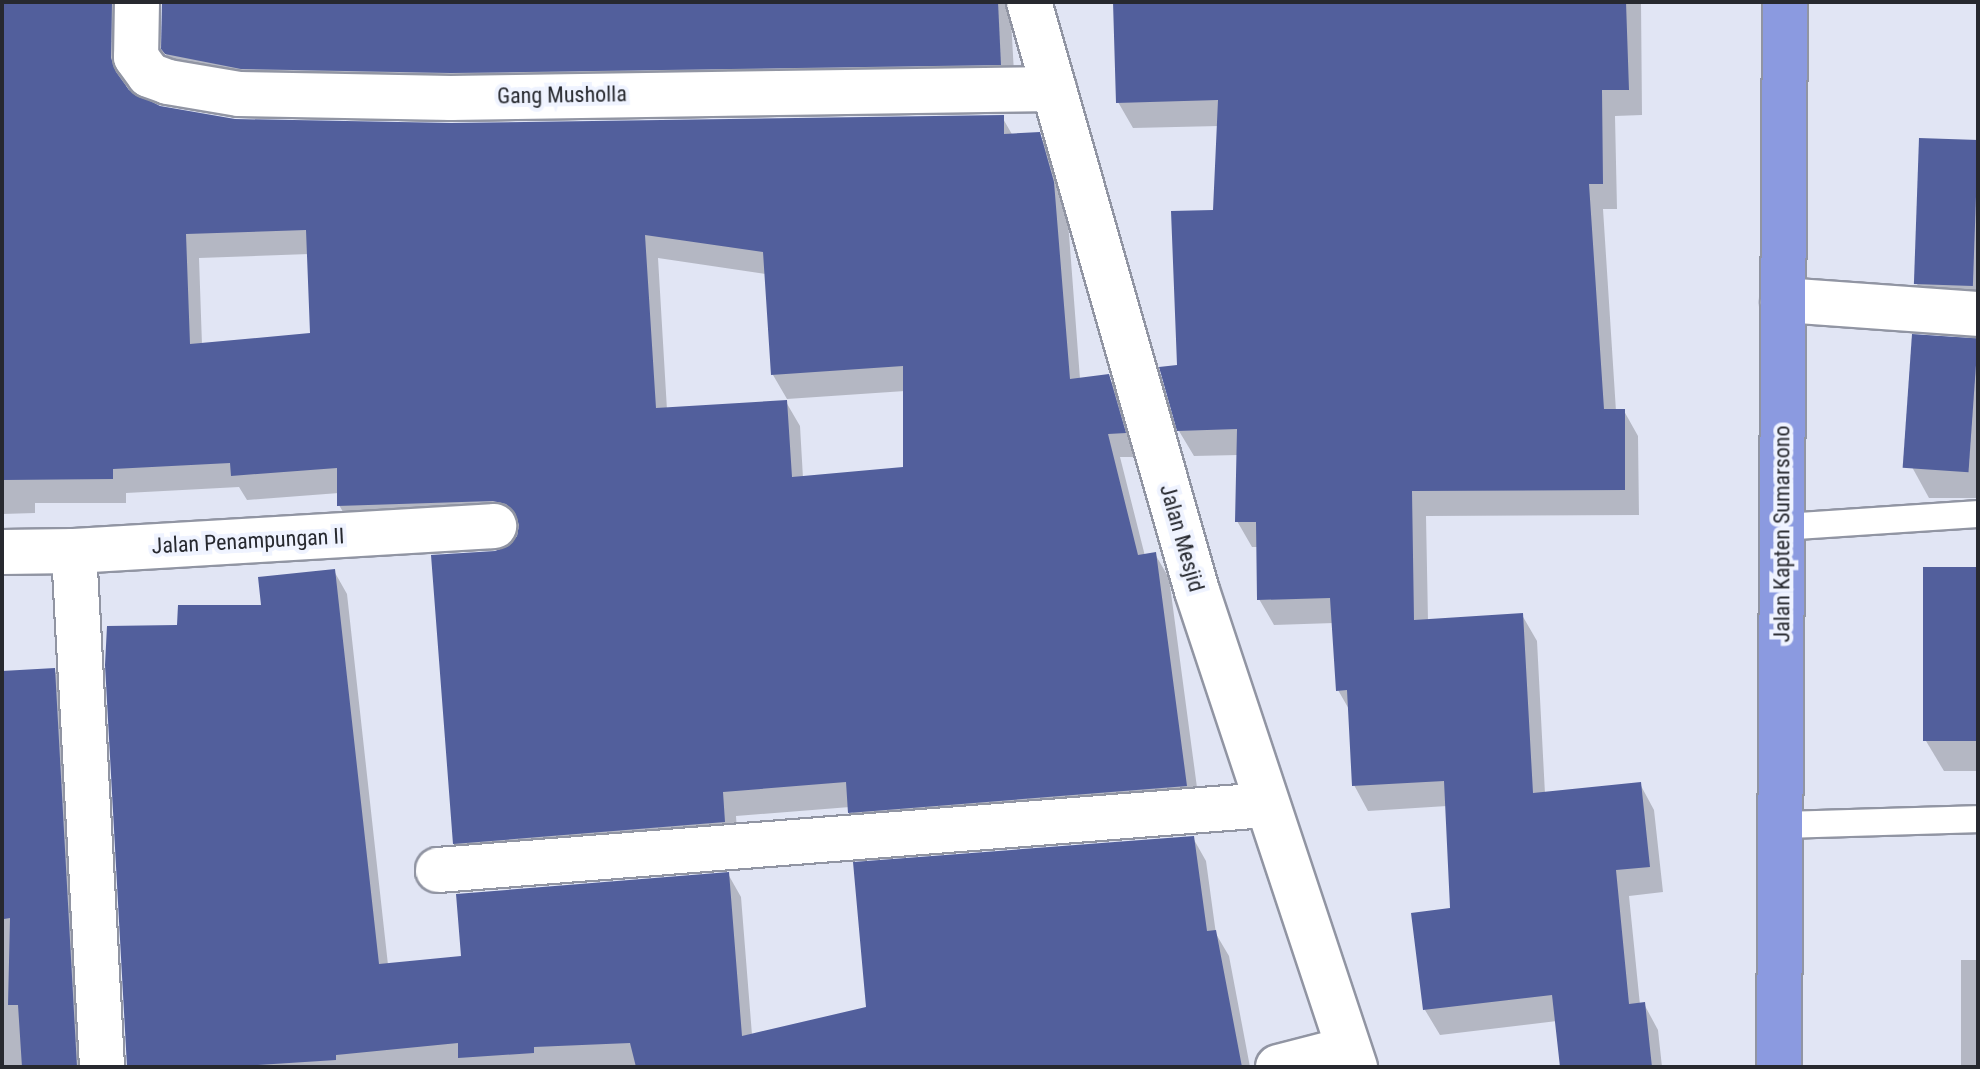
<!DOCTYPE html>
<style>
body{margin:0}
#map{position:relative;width:1980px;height:1069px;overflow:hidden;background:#e1e5f4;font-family:"Roboto Condensed",sans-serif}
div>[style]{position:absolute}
.shadow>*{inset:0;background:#0003;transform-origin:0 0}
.building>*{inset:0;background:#525f9c;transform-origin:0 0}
.roads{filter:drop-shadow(2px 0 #9195a3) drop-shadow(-2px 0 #9195a3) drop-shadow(0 2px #9195a3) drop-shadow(0 -2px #9195a3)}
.service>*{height:26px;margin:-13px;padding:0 13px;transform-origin:13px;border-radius:13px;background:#fff}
.minor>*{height:44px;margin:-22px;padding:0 22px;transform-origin:22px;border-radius:22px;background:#fff}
.trunk>*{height:44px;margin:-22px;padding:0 22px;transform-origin:22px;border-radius:22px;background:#8b9ae0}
span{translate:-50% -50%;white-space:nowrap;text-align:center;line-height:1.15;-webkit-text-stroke:8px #eff3ff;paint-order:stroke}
.street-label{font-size:22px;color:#27292f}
.frame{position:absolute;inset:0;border:4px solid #27292f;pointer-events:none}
</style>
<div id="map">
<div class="shadow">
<div style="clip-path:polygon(evenodd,2px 2px,131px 2px,125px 27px,126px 89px,159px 107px,235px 121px,451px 125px,1002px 117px,1013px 136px,1039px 134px,1053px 158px,1067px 208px,1080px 379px,1108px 376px,1122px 400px,1138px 457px,1120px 457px,1145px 556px,1155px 554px,1169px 578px,1200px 810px,864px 836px,850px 807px,736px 816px,738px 846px,468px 867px,454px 843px,496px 553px,510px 548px,518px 537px,520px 528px,507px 525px,353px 529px,339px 505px,339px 493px,247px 500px,239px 487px,126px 493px,126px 503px,35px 503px,35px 513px,2px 514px,2px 2px,309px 254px,312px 335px,202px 345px,199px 258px,309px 254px,2px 2px,658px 258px,766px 274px,773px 375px,787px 399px,905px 391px,905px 469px,803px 478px,800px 426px,786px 402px,667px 410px,658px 258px)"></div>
<div style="clip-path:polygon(163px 2px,1010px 2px,1015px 91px,179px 76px,163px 49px)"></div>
<div style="clip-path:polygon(1114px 2px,1641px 2px,1642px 115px,1615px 116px,1617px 209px,1603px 209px,1616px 411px,1624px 411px,1638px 436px,1639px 515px,1426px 516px,1428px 621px,1522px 615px,1537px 641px,1545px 794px,1640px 784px,1654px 810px,1663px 892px,1629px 896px,1640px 1005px,1644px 1004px,1658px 1030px,1662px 1067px,1562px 1067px,1557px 1021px,1440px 1035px,1425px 1010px,1452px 910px,1447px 806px,1368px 811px,1354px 785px,1350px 711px,1338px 690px,1334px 623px,1274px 625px,1259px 599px,1259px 547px,1252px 547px,1237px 521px,1238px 455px,1194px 456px,1179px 431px,1180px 367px,1214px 212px,1219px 126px,1133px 128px,1118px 102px)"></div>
<div style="clip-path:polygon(1978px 142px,1978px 319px,1934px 314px,1917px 284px)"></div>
<div style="clip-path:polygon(1914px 336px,1978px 338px,1978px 498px,1929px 498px,1912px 467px)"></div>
<div style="clip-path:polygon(1978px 569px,1978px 771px,1944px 771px,1926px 741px)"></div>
<div style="clip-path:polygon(334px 571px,347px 594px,388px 965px,463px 958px,728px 874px,741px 897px,752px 1035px,868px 1009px,1193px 838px,1206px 861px,1216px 934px,1229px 956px,1250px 1067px,129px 1067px,179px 627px,263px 607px)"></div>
<div style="clip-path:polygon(54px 670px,68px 693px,88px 1067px,2px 1067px,2px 673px)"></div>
<div style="left:1961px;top:960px;width:17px;height:107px"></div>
</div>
<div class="building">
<div style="clip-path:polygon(evenodd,2px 2px,112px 2px,111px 58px,116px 72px,129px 90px,160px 106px,235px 119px,451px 123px,1004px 115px,1004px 134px,1040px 132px,1054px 182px,1070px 379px,1109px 374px,1126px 433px,1108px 434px,1138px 555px,1156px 552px,1187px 786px,848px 813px,846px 782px,723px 792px,725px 822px,453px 844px,431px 555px,495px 551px,508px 546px,517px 536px,519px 525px,515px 513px,506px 504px,493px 501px,337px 506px,337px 468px,231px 476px,230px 463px,113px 469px,113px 479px,2px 480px,2px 2px,306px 230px,310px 333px,190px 344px,186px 234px,306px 230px,2px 2px,645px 235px,763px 252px,771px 375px,903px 366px,903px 467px,792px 477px,787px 400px,656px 408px,645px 235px)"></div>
<div style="clip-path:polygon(162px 2px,998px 2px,1001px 65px,451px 73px,241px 69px,165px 54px,161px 49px)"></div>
<div style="clip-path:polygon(1113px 2px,1626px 2px,1629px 90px,1602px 90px,1603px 184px,1589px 184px,1604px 409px,1625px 409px,1625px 490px,1412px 491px,1414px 620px,1523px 613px,1533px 793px,1641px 782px,1650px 867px,1616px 870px,1629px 1004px,1645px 1002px,1652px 1067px,1560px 1067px,1552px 995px,1423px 1010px,1411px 913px,1450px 908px,1444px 781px,1352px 786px,1347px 690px,1336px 691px,1330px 598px,1257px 600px,1256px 522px,1235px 522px,1237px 429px,1177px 431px,1159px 367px,1177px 365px,1171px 211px,1213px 210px,1218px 100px,1116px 103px)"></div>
<div style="left:1919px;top:138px;width:59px;height:146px;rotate:2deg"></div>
<div style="left:1912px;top:334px;width:66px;height:134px;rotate:4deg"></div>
<div style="left:1923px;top:567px;width:55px;height:174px"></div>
<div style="clip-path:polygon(335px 569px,379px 964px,461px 956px,456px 894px,729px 872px,742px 1036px,866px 1007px,853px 862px,1194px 836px,1207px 931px,1216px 930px,1242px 1067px,636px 1067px,630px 1043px,534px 1047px,534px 1053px,458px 1058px,458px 1043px,336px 1055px,336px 1060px,224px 1067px,127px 1067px,105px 665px,107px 626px,177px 625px,178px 605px,261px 605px,258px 577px)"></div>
<div style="clip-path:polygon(55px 668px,77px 1067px,22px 1067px,18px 1005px,8px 1005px,10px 918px,4px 919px,2px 892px,2px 671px)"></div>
</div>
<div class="roads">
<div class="service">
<div style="left:1783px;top:527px;width:195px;rotate:-3.8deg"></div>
<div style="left:1780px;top:825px;width:198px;rotate:-1.7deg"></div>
</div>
<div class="minor">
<div style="left:137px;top:2px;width:55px;rotate:91deg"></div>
<div style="left:136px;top:57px;width:22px;rotate:54deg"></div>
<div style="left:149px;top:75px;width:20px;rotate:20deg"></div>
<div style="left:168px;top:82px;width:72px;rotate:9.6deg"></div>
<div style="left:239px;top:94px;width:212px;rotate:1.1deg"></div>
<div style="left:451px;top:98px;width:603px;rotate:-0.86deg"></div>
<div style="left:1029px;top:2px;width:612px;rotate:74.08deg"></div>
<div style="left:1197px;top:591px;width:502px;rotate:71.64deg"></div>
<div style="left:1783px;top:300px;width:196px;rotate:4.1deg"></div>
<div style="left:74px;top:551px;width:517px;rotate:86.89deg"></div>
<div style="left:2px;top:552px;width:72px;rotate:-0.8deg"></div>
<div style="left:74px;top:551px;width:421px;rotate:-3.4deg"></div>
<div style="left:438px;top:870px;width:830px;rotate:-4.49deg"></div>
<div style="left:1278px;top:1067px;width:72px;rotate:-14.4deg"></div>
</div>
<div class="trunk">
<div style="left:1779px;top:1067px;width:1065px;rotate:-89.68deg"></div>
</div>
</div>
<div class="street-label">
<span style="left:562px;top:95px;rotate:-1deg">Gang Musholla</span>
<span style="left:1782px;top:534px;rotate:-90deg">Jalan Kapten Sumarsono</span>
<span style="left:1182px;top:538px;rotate:74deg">Jalan Mesjid</span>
<span style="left:248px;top:541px;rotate:-3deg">Jalan Penampungan II</span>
</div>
<div class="frame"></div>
</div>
